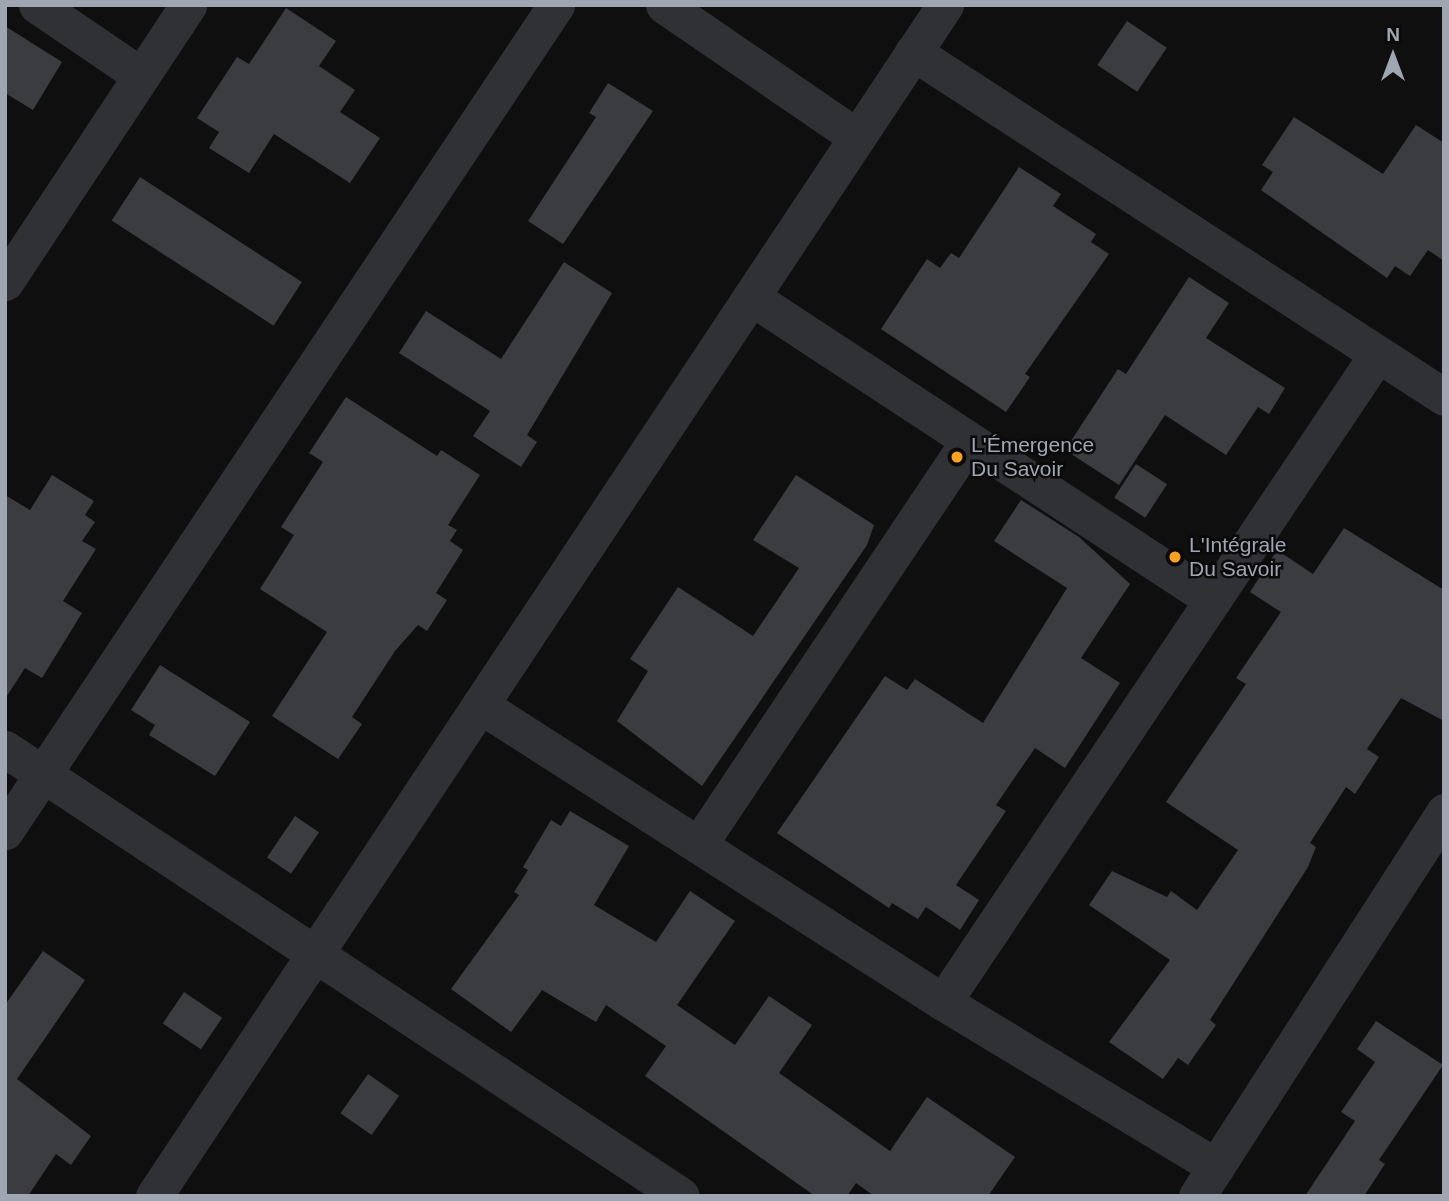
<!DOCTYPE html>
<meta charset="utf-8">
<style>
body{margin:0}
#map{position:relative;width:1449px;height:1201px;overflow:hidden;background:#0f0f10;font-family:Helvetica,sans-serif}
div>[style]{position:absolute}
.building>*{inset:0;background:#3b3c40;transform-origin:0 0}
.minor>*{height:37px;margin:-18.5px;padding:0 18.5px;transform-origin:18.5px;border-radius:18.5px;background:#303135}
.dots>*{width:19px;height:19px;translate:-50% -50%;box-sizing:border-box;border:4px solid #0a0a0b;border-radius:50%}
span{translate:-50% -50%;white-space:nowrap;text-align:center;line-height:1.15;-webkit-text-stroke:5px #0a0a0b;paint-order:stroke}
.poi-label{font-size:21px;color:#9fa6b2}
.left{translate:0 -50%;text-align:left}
.frame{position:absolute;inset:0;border:7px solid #9fa6b2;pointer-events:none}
.north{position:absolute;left:1358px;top:21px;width:70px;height:70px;-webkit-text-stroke:5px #0a0a0b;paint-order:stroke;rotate:0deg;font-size:19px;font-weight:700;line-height:28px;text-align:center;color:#9fa6b2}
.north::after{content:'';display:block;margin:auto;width:24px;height:32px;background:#9fa6b2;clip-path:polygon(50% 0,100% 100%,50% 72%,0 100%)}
</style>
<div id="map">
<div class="building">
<div style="clip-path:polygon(286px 8px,336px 41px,319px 66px,355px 90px,340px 112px,380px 138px,350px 183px,274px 134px,249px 173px,209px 148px,219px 132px,197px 118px,237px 57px,249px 64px)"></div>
<div style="left:1127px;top:21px;width:48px;height:53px;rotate:34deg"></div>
<div style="clip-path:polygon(5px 26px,62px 62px,33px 110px,5px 93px)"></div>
<div style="clip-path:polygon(608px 83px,653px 111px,563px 244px,528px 221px,596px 117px,589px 113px)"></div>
<div style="clip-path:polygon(1294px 117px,1383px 174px,1416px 125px,1444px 143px,1444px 261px,1428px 250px,1410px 276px,1395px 266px,1387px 278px,1261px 190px,1273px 172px,1262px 165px)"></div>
<div style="clip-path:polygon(1019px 167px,1061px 194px,1053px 206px,1096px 234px,1091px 242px,1109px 254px,1025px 374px,1030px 377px,1006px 412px,881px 329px,927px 259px,940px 268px,951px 253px,959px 258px)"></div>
<div style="left:140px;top:177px;width:193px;height:52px;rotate:33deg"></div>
<div style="clip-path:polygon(564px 262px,612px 293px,527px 435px,537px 442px,521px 467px,473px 436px,490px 411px,399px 353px,426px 311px,501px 359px)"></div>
<div style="clip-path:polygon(1189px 277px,1229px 303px,1206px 338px,1285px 388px,1269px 414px,1258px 407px,1226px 455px,1165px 415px,1119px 485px,1065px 450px,1118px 369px,1126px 374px)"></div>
<div style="clip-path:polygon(346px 397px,437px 456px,441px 450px,480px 475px,448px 525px,457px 530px,450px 541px,463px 550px,436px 593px,447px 600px,427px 631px,418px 625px,395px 651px,352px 717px,362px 724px,338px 759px,272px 716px,327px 632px,260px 589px,294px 535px,281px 527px,323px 462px,309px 453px)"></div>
<div style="left:1136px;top:464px;width:37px;height:40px;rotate:33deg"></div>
<div style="clip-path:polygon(52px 475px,94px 501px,85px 515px,95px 522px,82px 541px,96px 549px,63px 601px,82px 613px,42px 678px,25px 668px,5px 699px,5px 495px,30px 510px)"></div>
<div style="clip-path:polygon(796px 475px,874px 525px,867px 545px,702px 786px,617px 721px,648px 671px,630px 659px,678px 587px,753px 636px,799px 568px,753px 540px)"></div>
<div style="clip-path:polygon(1021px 500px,1079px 537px,1130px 584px,1081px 658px,1120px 683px,1065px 768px,1035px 748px,996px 805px,1006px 811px,956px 885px,979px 900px,960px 930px,926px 907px,918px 919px,892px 903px,889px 908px,777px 833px,885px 676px,907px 690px,915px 679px,983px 723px,1067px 588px,994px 541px)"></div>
<div style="clip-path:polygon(1344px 528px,1444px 590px,1444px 721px,1401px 698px,1367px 749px,1379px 757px,1355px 794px,1346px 787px,1310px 843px,1316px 847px,1308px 867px,1210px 1020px,1216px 1025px,1188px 1065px,1178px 1058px,1163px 1079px,1109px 1042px,1170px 960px,1089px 905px,1112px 871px,1167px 897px,1171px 891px,1197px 910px,1238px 850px,1166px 802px,1246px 684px,1236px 678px,1281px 612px,1250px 592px,1277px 550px,1313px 574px)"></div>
<div style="clip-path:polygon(160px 665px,250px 722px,215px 776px,149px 735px,155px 725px,131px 710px)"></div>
<div style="clip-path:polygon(570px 811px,629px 846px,594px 905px,656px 942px,690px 891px,735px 921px,677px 1005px,735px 1045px,769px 996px,812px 1025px,779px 1073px,890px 1151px,927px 1097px,1015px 1157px,988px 1196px,874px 1196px,856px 1183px,847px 1196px,815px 1196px,645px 1076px,666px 1046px,606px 1005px,596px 1022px,542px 990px,511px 1032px,451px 989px,519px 895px,514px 892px,528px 870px,523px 867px,551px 820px,561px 826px)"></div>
<div style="left:295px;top:816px;width:29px;height:50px;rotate:34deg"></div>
<div style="clip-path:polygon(43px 951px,85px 980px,17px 1079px,91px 1136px,71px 1165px,56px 1154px,28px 1196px,5px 1196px,5px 1005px)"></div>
<div style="left:184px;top:992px;width:46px;height:38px;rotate:34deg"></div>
<div style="clip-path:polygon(1376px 1021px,1443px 1065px,1379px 1160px,1385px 1164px,1364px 1196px,1305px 1196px,1355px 1121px,1341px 1112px,1375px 1062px,1357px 1049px)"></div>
<div style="left:368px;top:1074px;width:38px;height:48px;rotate:35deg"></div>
</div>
<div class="minor">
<div style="left:37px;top:5px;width:125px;rotate:34.2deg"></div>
<div style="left:664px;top:5px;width:234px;rotate:34.4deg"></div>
<div style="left:913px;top:52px;width:633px;rotate:33.01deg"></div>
<div style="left:5px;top:282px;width:332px;rotate:-56.5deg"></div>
<div style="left:751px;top:297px;width:552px;rotate:33.26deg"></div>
<div style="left:480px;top:705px;width:550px;rotate:32.68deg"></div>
<div style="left:943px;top:1002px;width:319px;rotate:31.1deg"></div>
<div style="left:5px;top:749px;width:810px;rotate:33.47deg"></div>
<div style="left:5px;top:831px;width:993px;rotate:-56.29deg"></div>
<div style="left:699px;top:844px;width:481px;rotate:-56.2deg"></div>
<div style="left:943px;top:1002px;width:779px;rotate:-56.15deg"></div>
<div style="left:154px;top:1196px;width:1430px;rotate:-56.41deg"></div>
<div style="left:1197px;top:1196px;width:457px;rotate:-57.2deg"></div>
</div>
<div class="dots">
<div style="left:957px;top:457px;background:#fea319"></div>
<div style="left:1175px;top:557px;background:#fea319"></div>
</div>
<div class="poi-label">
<span class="left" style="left:971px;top:457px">L'Émergence<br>Du Savoir</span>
<span class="left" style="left:1189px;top:557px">L'Intégrale<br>Du Savoir</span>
</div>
<div class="frame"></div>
<div class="north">N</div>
</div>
